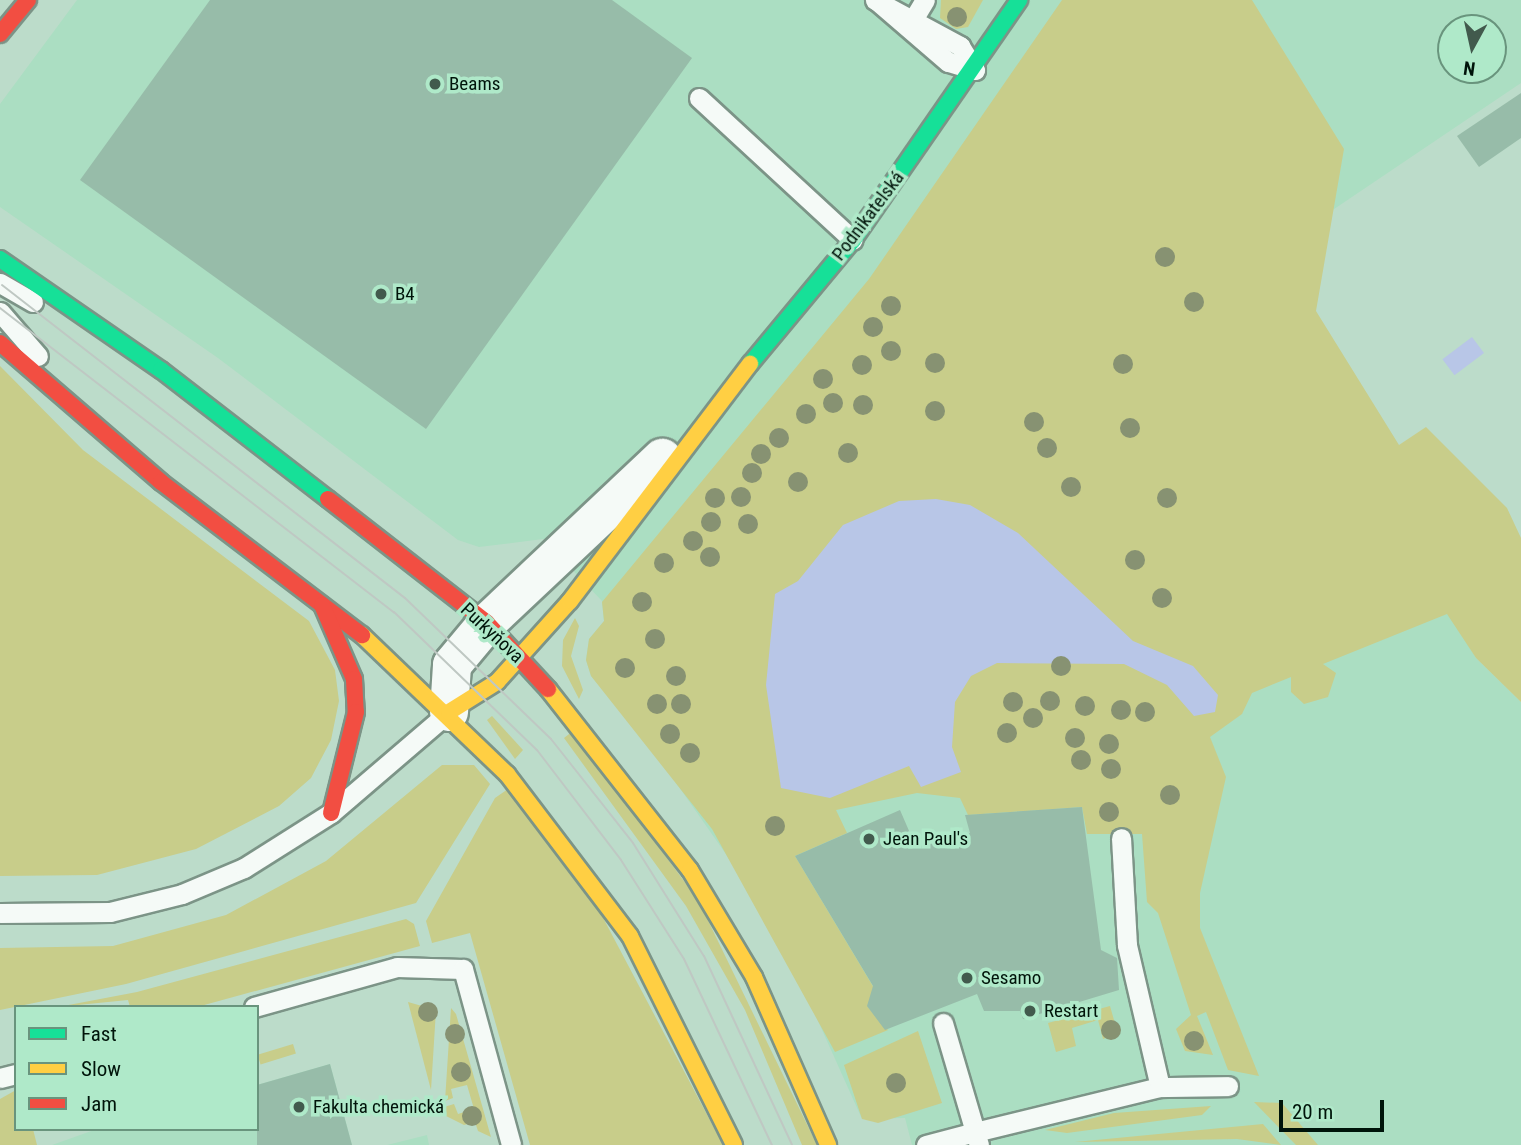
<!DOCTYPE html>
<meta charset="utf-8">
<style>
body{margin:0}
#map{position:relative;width:1521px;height:1145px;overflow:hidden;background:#bcdcca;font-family:"Roboto Condensed",sans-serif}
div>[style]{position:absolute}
.built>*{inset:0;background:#abdec2}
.green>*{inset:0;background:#c8cd8a;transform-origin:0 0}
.water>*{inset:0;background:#b8c6e7;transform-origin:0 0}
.building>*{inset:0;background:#97bca9}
.roads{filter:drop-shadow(2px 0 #7c9487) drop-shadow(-2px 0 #7c9487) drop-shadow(0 2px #7c9487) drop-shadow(0 -2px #7c9487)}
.lane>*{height:19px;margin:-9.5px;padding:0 9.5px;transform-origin:9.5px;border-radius:9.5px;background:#f5faf7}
.street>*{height:38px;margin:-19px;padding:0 19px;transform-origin:19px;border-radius:19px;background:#f5faf7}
.fast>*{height:16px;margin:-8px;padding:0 8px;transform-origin:8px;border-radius:8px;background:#16e098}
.slow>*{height:16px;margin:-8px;padding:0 8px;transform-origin:8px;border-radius:8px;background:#ffcf43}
.jam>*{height:16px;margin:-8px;padding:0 8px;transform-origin:8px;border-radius:8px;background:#f24e42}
.tram>*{height:2px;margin:-1px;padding:0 1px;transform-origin:1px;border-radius:1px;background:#bfc8c3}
.trees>*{width:20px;height:20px;margin:-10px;border-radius:50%;background:#879272}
.dots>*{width:19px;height:19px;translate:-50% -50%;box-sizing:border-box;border:4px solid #afe9c9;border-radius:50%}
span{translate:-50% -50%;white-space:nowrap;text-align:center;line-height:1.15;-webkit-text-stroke:7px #afe9c9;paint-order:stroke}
.poi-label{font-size:19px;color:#00140a}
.left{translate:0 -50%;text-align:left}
.street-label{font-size:19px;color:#00140a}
.legend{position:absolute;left:14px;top:1005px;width:245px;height:126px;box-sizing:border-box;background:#afe9c9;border:2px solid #69947d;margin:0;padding:9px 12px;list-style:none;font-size:21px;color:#00140a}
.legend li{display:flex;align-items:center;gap:14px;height:35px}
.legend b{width:35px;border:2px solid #69947d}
.north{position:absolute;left:1437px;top:14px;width:70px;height:70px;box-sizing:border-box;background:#afe9c9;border:2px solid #69947d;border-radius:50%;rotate:188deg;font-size:19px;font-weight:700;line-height:28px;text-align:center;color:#00140a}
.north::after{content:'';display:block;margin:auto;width:24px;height:32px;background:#425a4d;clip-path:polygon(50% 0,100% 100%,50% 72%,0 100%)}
.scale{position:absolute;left:1279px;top:1100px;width:105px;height:32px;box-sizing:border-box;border:4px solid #00140a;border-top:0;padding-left:9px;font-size:21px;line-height:24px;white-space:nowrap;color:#00140a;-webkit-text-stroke:5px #afe9c9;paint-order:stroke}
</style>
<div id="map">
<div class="built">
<div style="clip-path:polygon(evenodd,77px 0,1521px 0,1521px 83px,1245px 269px,1476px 658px,1521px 702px,1521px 1145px,912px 1145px,905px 1118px,862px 1119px,792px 963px,744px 880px,644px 737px,591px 676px,586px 660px,589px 639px,604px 621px,602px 601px,543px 539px,479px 547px,458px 540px,218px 358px,0 207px,0 104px,77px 0,1451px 28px,1493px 28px,1493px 70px,1451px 70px,1451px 28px)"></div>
<div style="clip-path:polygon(330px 1064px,352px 1145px,52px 1145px,97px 1129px,257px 1129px,257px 1085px)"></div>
<div style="clip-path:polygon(427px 1135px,429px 1145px,387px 1145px)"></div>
</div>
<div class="green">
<div style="clip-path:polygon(941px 0,983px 0,968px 27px,956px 29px,940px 18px)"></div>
<div style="clip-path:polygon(1062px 0,1252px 0,1344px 149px,1316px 311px,1399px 445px,1426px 427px,1507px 508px,1521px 538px,1521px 702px,1476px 658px,1447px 614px,1323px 664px,1336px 673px,1328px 697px,1304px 704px,1291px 692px,1291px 677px,1252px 693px,1242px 714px,1210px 737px,1226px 777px,1200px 893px,1200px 928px,1259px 1076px,1228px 1070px,1206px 1012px,1197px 1016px,1213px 1055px,1185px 1051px,1176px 1029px,1191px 1015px,1158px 913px,1147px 902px,1142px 834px,1087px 834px,1082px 807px,968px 815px,960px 798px,917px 793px,836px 810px,847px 833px,795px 856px,877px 993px,868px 1007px,888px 1030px,835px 1052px,712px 829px,591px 676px,586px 660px,589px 639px,604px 621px,602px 602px,869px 279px)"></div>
<div style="clip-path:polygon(0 366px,83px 450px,309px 621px,335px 670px,339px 701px,331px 740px,311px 778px,279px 806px,196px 849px,97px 875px,0 876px)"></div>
<div style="clip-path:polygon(575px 618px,579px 626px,571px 656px,583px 690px,579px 699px,562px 666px,563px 640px)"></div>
<div style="clip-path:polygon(492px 716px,523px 750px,515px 759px,487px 720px)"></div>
<div style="clip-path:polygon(573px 731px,698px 900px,817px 1145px,802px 1145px,745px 1010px,686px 906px,564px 738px)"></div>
<div style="clip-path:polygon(442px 765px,474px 765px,490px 784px,416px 903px,126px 984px,0 1010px,0 948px,113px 946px,226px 915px,326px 861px)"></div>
<div style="clip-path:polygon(508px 789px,591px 895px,723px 1145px,530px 1145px,470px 933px,432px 943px,426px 921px,495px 798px)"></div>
<div style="clip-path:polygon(406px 919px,414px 924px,420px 946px,197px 1007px,130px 1007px,128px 1000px,58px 1007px,137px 992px)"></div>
<div style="clip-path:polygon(408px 1002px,436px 1010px,431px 1090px)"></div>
<div style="clip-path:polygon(1110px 1006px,1118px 1034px,1103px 1039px,1098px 1020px,1072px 1028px,1076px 1046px,1056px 1052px,1048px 1023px)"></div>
<div style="clip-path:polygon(451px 1008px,456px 1014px,491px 1137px,478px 1131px,475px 1122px,464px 1125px,444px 1115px,444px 1107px,454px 1104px,458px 1114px,474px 1109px,467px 1085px,451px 1089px,453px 1098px,445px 1101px)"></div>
<div style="clip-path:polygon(918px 1031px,942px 1103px,878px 1123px,862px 1119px,844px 1065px)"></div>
<div style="left:293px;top:1044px;width:10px;height:37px;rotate:73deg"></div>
<div style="clip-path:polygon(16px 1090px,16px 1129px,33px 1129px,37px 1145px,0 1145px,0 1099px)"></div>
<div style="clip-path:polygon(1254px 1102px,1282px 1103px,1318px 1145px,1296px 1145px)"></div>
<div style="clip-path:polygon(1211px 1106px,1202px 1115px,1067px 1133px,1045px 1130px,1114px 1113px)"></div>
<div style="clip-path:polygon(1263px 1124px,1281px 1145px,1237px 1139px,1075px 1142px)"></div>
</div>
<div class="water">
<div style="left:1472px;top:337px;width:20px;height:37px;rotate:53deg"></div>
<div style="clip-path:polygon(936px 499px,970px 505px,1018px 533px,1133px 641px,1193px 666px,1218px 695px,1215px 712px,1194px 716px,1167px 685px,1124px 664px,997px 663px,971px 676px,955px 702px,952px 747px,961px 772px,921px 787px,909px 766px,830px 798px,781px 788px,766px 685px,775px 594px,798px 581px,843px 525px,899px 501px)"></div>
</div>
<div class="building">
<div style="clip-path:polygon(210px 0,612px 0,692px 58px,426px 429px,80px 180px)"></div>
<div style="clip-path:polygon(1521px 93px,1521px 138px,1479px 167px,1457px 136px)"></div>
<div style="clip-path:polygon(1082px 807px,1101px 950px,1117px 958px,1119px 990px,1023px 1019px,1020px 1011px,984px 1011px,977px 994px,885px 1030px,867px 1006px,873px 986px,795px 856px,900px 810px,916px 847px,970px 833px,965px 815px)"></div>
<div style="clip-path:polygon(330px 1064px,352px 1145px,257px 1145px,257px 1085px)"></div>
</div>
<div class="roads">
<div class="lane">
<div style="left:875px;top:0;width:97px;rotate:28.4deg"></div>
<div style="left:960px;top:46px;width:28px;rotate:58deg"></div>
<div style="left:975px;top:70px;width:28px;rotate:-163deg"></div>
<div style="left:948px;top:62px;width:95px;rotate:-139.3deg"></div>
<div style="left:914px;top:18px;width:21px;rotate:-59deg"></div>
<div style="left:699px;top:98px;width:209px;rotate:42.7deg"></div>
<div style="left:0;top:283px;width:38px;rotate:30deg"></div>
<div style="left:0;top:312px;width:58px;rotate:49.2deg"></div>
<div style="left:0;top:913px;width:110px;rotate:-0.5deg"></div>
<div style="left:110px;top:912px;width:74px;rotate:-14deg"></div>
<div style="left:182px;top:894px;width:67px;rotate:-22.8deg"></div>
<div style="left:244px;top:868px;width:103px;rotate:-32.3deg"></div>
<div style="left:331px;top:813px;width:155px;rotate:-40.6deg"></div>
<div style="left:254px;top:1007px;width:148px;rotate:-15.6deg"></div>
<div style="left:397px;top:967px;width:66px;rotate:1.7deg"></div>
<div style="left:463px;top:969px;width:182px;rotate:74.7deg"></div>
<div style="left:943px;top:1023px;width:114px;rotate:73.6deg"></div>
<div style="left:975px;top:1132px;width:190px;rotate:-13.7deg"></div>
<div style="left:1160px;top:1087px;width:146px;rotate:-103.1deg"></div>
<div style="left:1127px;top:945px;width:107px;rotate:-93.2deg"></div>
<div style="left:0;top:1078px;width:16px;rotate:-14deg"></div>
<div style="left:1160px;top:1087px;width:68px;rotate:-0.8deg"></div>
<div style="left:926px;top:1145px;width:51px;rotate:-14.9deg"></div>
<div style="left:975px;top:1132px;width:14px;rotate:73deg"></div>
</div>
<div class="street">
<div style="left:449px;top:712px;width:47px;rotate:-86.3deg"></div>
<div style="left:452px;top:665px;width:55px;rotate:-50.2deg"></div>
<div style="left:487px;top:623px;width:241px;rotate:-43.3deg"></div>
</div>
<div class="fast">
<div style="left:0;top:259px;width:196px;rotate:34.6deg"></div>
<div style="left:161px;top:370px;width:211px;rotate:37.7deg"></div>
<div style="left:750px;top:364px;width:161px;rotate:-50.3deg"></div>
<div style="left:853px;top:240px;width:292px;rotate:-55.3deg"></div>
</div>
<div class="slow">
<div style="left:362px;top:635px;width:201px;rotate:43.8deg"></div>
<div style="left:507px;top:774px;width:203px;rotate:52.8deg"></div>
<div style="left:630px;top:936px;width:233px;rotate:63.5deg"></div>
<div style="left:548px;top:689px;width:230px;rotate:51.9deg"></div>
<div style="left:690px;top:870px;width:125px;rotate:59.1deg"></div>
<div style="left:754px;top:977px;width:184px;rotate:66.2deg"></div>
<div style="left:449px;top:712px;width:57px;rotate:-32deg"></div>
<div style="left:497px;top:682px;width:109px;rotate:-48deg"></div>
<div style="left:570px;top:601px;width:298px;rotate:-52.8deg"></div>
</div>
<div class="jam">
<div style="left:0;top:34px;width:44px;rotate:-50.5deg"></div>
<div style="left:0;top:343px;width:213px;rotate:40.8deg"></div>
<div style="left:161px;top:482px;width:253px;rotate:37.3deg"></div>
<div style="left:328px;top:499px;width:202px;rotate:37.9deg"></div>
<div style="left:487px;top:623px;width:90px;rotate:47.3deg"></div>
<div style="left:322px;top:605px;width:81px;rotate:66.6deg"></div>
<div style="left:354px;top:679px;width:33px;rotate:87deg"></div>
<div style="left:356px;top:712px;width:104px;rotate:103.9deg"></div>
</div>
</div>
<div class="tram">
<div style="left:2px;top:285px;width:510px;rotate:37.84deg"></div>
<div style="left:405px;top:598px;width:203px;rotate:44deg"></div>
<div style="left:551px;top:739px;width:132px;rotate:51.7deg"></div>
<div style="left:633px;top:843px;width:133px;rotate:57.9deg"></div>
<div style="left:704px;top:956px;width:208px;rotate:65deg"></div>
<div style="left:0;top:308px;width:498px;rotate:37.7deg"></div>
<div style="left:394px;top:612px;width:199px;rotate:44deg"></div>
<div style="left:537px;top:750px;width:138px;rotate:52.6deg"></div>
<div style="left:621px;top:860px;width:117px;rotate:57.5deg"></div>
<div style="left:684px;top:959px;width:206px;rotate:64.7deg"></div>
</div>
<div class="trees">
<div style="left:957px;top:17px"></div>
<div style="left:1165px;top:257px"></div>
<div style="left:1194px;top:302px"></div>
<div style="left:891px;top:306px"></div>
<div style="left:873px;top:327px"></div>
<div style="left:891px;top:351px"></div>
<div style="left:935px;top:363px"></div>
<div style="left:1123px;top:364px"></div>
<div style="left:862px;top:365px"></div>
<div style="left:823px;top:379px"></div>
<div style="left:833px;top:403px"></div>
<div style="left:863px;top:405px"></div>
<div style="left:935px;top:411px"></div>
<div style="left:806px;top:414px"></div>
<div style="left:1034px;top:422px"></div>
<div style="left:1130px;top:428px"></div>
<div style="left:779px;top:438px"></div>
<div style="left:1047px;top:448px"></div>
<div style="left:848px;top:453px"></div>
<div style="left:761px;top:454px"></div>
<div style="left:752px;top:473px"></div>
<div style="left:798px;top:482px"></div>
<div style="left:1071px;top:487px"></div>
<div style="left:741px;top:497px"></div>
<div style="left:715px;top:498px"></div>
<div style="left:1167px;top:498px"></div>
<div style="left:711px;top:522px"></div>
<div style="left:748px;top:524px"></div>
<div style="left:693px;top:541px"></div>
<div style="left:710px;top:557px"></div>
<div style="left:1135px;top:560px"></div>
<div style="left:664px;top:563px"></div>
<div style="left:1162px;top:598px"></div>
<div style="left:642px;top:602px"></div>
<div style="left:655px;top:639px"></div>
<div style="left:1061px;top:666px"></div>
<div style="left:625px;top:668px"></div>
<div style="left:676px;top:676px"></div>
<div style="left:1050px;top:701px"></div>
<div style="left:1013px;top:702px"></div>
<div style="left:657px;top:704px"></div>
<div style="left:681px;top:704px"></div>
<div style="left:1085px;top:706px"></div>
<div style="left:1121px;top:710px"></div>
<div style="left:1145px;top:712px"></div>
<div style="left:1033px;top:718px"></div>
<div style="left:1007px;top:733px"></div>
<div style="left:670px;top:734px"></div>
<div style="left:1075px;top:738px"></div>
<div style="left:1109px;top:744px"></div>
<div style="left:690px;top:753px"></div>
<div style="left:1081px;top:760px"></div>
<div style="left:1111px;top:769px"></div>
<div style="left:1170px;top:795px"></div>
<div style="left:1109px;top:812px"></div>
<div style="left:775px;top:826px"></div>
<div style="left:428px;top:1012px"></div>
<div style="left:1111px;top:1030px"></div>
<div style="left:455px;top:1034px"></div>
<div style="left:1194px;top:1041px"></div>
<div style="left:461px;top:1072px"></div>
<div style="left:896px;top:1083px"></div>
<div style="left:472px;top:1116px"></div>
</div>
<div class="dots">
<div style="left:435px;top:84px;background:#425a4d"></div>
<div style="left:381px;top:294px;background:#425a4d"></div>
<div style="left:869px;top:839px;background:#425a4d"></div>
<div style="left:967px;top:978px;background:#425a4d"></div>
<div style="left:1030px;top:1011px;background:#425a4d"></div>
<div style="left:299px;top:1107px;background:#425a4d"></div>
</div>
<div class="poi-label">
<span class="left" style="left:449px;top:84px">Beams</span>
<span class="left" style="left:395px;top:294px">B4</span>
<span class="left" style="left:883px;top:839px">Jean Paul's</span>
<span class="left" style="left:981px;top:978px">Sesamo</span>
<span class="left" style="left:1044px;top:1011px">Restart</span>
<span class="left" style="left:313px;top:1107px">Fakulta chemická</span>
</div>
<div class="street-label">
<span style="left:868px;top:216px;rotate:-53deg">Podnikatelská</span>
<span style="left:492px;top:633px;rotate:43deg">Purkyňova</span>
</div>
<ul class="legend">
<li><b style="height:9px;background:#16e098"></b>Fast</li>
<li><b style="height:9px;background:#ffcf43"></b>Slow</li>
<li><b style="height:9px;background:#f24e42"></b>Jam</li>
</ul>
<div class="north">N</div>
<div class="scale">20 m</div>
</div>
